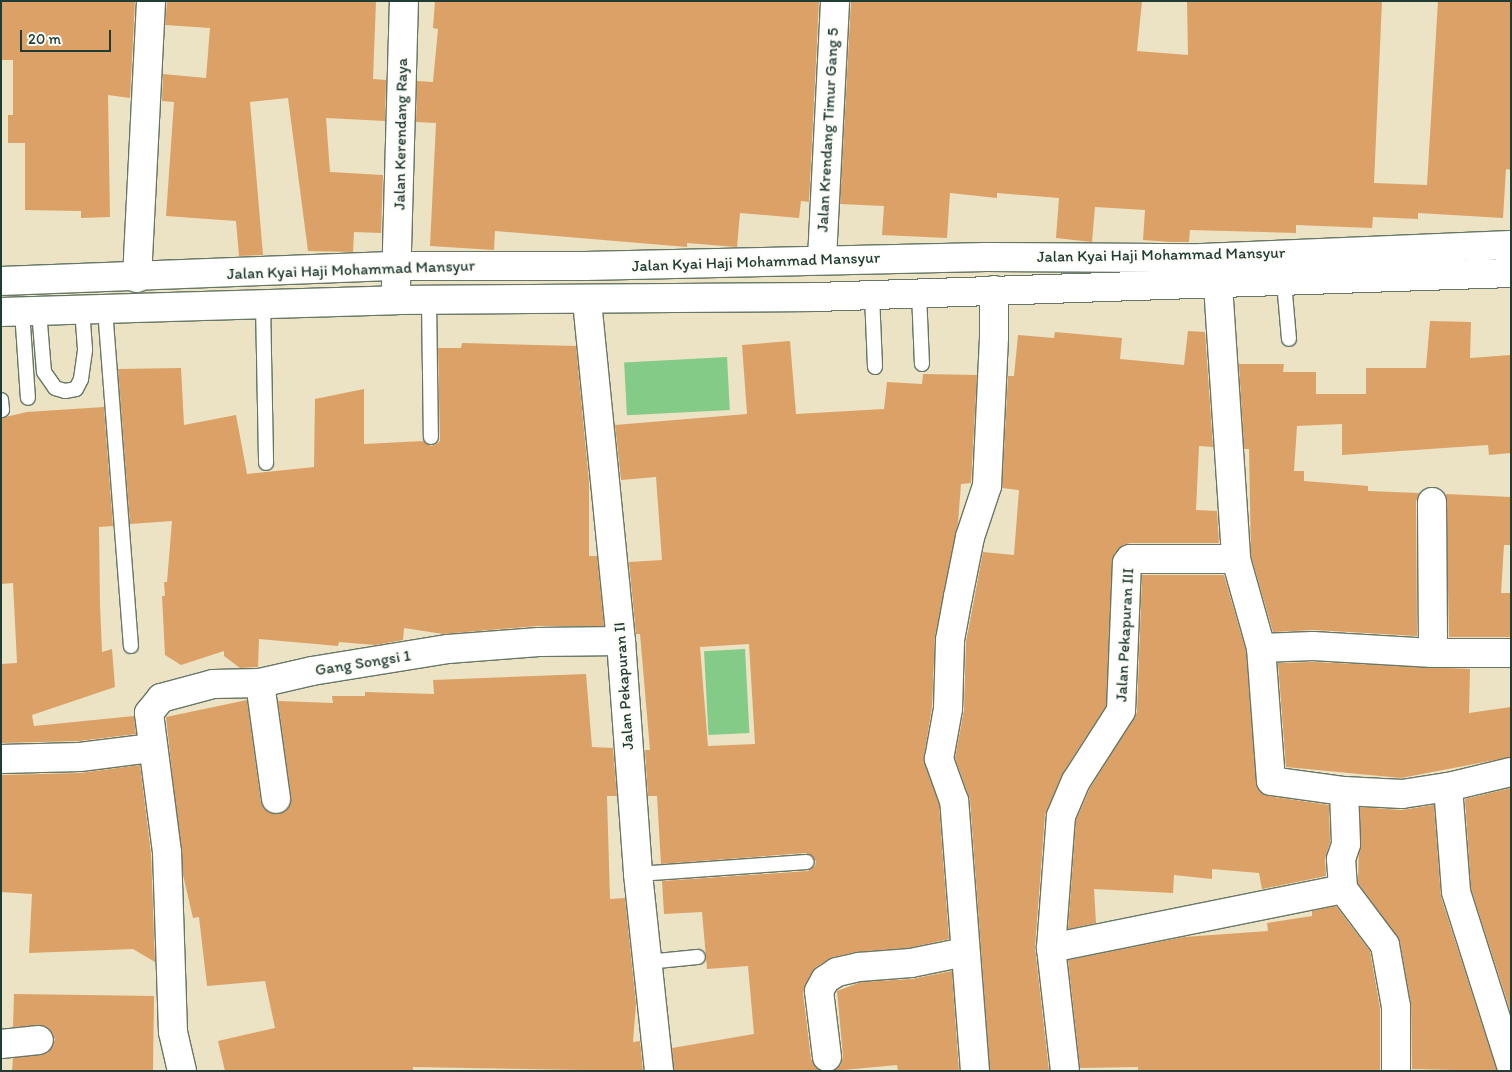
<!DOCTYPE html>
<style>
body{margin:0}
#map{position:relative;width:1512px;height:1072px;overflow:hidden;background:#ebe3c3;font-family:Itim,sans-serif}
div>[style]{position:absolute}
.green>*{inset:0;background:#83cb87;transform-origin:0 0}
.building>*{inset:0;background:#dca167}
.roads{filter:drop-shadow(1px 0 #676) drop-shadow(-1px 0 #676) drop-shadow(0 1px #676) drop-shadow(0 -1px #676)}
.lane>*{height:14px;margin:-7px;padding:0 7px;transform-origin:7px;border-radius:7px;background:#fff}
.street>*{height:28px;margin:-14px;padding:0 14px;transform-origin:14px;border-radius:14px;background:#fff}
.secondary>*{height:28px;margin:-14px;padding:0 14px;transform-origin:14px;border-radius:14px;background:#fff}
span{translate:-50% -50%;white-space:nowrap;text-align:center;line-height:1.15;-webkit-text-stroke:4.5px #fdfcf7;paint-order:stroke}
.street-label{font-size:16px;color:#1f3d34}
.frame{position:absolute;inset:0;border:2px solid #1f3d34;pointer-events:none}
.scale{position:absolute;left:20px;top:30px;width:91px;height:22px;box-sizing:border-box;border:2px solid #1f3d34;border-top:0;padding-left:6px;font-size:15px;line-height:18px;white-space:nowrap;color:#1f3d34;-webkit-text-stroke:4px #fdfcf7;paint-order:stroke}
</style>
<div id="map">
<div class="green">
<div style="left:727px;top:357px;width:53px;height:103px;rotate:87deg"></div>
<div style="left:745px;top:649px;width:84px;height:41px;rotate:87deg"></div>
</div>
<div class="building">
<div style="clip-path:polygon(1px 1px,135px 1px,130px 98px,108px 95px,110px 217px,81px 218px,81px 211px,25px 210px,25px 143px,8px 143px,8px 115px,13px 115px,13px 60px,1px 60px)"></div>
<div style="clip-path:polygon(167px 1px,376px 1px,373px 79px,386px 80px,385px 121px,326px 118px,330px 172px,383px 175px,381px 233px,354px 232px,353px 252px,308px 251px,288px 98px,250px 102px,263px 255px,239px 256px,236px 221px,166px 216px,174px 102px,162px 101px,163px 74px,206px 78px,210px 28px,165px 25px)"></div>
<div style="clip-path:polygon(435px 1px,819px 1px,809px 202px,801px 201px,799px 218px,740px 213px,737px 247px,687px 243px,687px 247px,495px 231px,494px 250px,430px 246px,436px 123px,416px 122px,417px 81px,433px 82px,438px 29px,433px 28px)"></div>
<div style="clip-path:polygon(851px 1px,1142px 1px,1137px 51px,1188px 55px,1187px 1px,1382px 1px,1374px 183px,1427px 185px,1438px 1px,1511px 1px,1511px 170px,1506px 169px,1503px 218px,1418px 213px,1418px 219px,1373px 217px,1372px 228px,1296px 225px,1296px 233px,1190px 230px,1189px 242px,1170px 242px,1143px 240px,1145px 210px,1095px 207px,1092px 242px,1056px 238px,1059px 198px,997px 193px,997px 198px,950px 193px,947px 238px,882px 235px,884px 206px,840px 204px)"></div>
<div style="clip-path:polygon(1430px 321px,1471px 322px,1470px 358px,1511px 355px,1511px 453px,1489px 455px,1488px 445px,1342px 455px,1342px 424px,1297px 426px,1294px 471px,1304px 471px,1304px 481px,1368px 486px,1368px 491px,1419px 493px,1416px 502px,1417px 636px,1314px 630px,1273px 632px,1251px 556px,1249px 449px,1244px 449px,1239px 364px,1284px 364px,1283px 372px,1316px 372px,1316px 394px,1366px 394px,1366px 368px,1426px 368px)"></div>
<div style="clip-path:polygon(1188px 331px,1205px 332px,1213px 447px,1199px 446px,1196px 510px,1217px 511px,1219px 543px,1130px 543px,1123px 545px,1114px 554px,1106px 706px,1063px 773px,1045px 815px,1035px 947px,1049px 1071px,990px 1071px,970px 800px,955px 758px,964px 710px,966px 642px,983px 552px,1014px 555px,1019px 490px,1002px 488px,1008px 376px,1014px 376px,1018px 335px,1054px 338px,1055px 332px,1122px 338px,1120px 359px,1184px 365px)"></div>
<div style="clip-path:polygon(evenodd,790px 341px,796px 414px,884px 409px,887px 382px,922px 384px,923px 374px,977px 375px,971px 483px,961px 484px,958px 523px,935px 637px,932px 707px,924px 757px,939px 804px,949px 939px,909px 948px,856px 952px,833px 957px,816px 967px,803px 993px,811px 1059px,820px 1071px,674px 1071px,672px 1048px,754px 1034px,748px 966px,707px 969px,702px 912px,664px 914px,662px 881px,808px 871px,815px 866px,816px 861px,806px 853px,661px 864px,657px 796px,648px 796px,645px 750px,650px 750px,640px 634px,636px 634px,629px 562px,662px 560px,656px 477px,621px 480px,615px 425px,747px 414px,742px 345px,790px 341px,749px 644px,755px 744px,708px 746px,700px 647px,749px 644px)"></div>
<div style="clip-path:polygon(462px 343px,576px 346px,589px 482px,589px 556px,597px 556px,604px 626px,538px 626px,443px 634px,404px 628px,403px 640px,375px 645px,339px 642px,338px 646px,259px 639px,258px 667px,240px 668px,224px 656px,224px 651px,181px 665px,165px 655px,162px 596px,165px 596px,164px 582px,167px 582px,172px 521px,130px 524px,118px 369px,181px 368px,184px 425px,236px 415px,247px 474px,314px 467px,315px 399px,364px 389px,364px 444px,424px 441px,431px 446px,436px 444px,440px 441px,438px 348px,461px 348px)"></div>
<div style="clip-path:polygon(104px 407px,113px 526px,99px 527px,100px 605px,102px 652px,112px 649px,115px 687px,32px 715px,34px 726px,134px 716px,136px 734px,79px 741px,1px 743px,1px 664px,17px 663px,13px 583px,1px 584px,1px 418px,27px 412px)"></div>
<div style="clip-path:polygon(1446px 494px,1511px 497px,1511px 545px,1504px 545px,1501px 593px,1511px 593px,1511px 637px,1449px 637px)"></div>
<div style="clip-path:polygon(1142px 575px,1224px 575px,1246px 651px,1257px 788px,1269px 796px,1329px 805px,1330px 842px,1325px 860px,1326px 876px,1262px 889px,1259px 873px,1212px 869px,1212px 879px,1174px 875px,1173px 893px,1094px 889px,1096px 923px,1068px 929px,1076px 820px,1090px 788px,1137px 712px)"></div>
<div style="clip-path:polygon(1313px 662px,1470px 669px,1469px 713px,1511px 707px,1511px 757px,1401px 778px,1286px 767px,1278px 663px)"></div>
<div style="clip-path:polygon(586px 674px,592px 747px,613px 748px,617px 796px,607px 796px,610px 899px,625px 898px,636px 1004px,633px 1042px,640px 1041px,643px 1071px,413px 1067px,413px 1071px,225px 1071px,218px 1041px,275px 1028px,265px 981px,207px 986px,199px 917px,193px 918px,183px 875px,166px 717px,247px 700px,261px 802px,264px 809px,278px 814px,286px 811px,291px 797px,278px 701px,333px 703px,332px 696px,365px 696px,365px 692px,434px 694px,433px 680px)"></div>
<div style="clip-path:polygon(140px 765px,151px 853px,155px 962px,133px 949px,29px 953px,32px 894px,1px 892px,1px 775px,80px 773px)"></div>
<div style="clip-path:polygon(1511px 788px,1511px 1013px,1471px 889px,1465px 799px)"></div>
<div style="clip-path:polygon(1434px 805px,1441px 897px,1497px 1071px,1412px 1069px,1411px 1004px,1400px 942px,1358px 883px,1360px 807px,1401px 810px)"></div>
<div style="clip-path:polygon(1336px 906px,1370px 951px,1380px 1008px,1380px 1071px,1138px 1071px,1138px 1067px,1080px 1068px,1068px 960px,1184px 937px,1268px 931px,1267px 923px,1312px 916px,1312px 911px)"></div>
<div style="clip-path:polygon(952px 971px,959px 1071px,898px 1071px,897px 1065px,833px 1071px,841px 1064px,843px 1056px,837px 991px,861px 982px,912px 979px)"></div>
<div style="clip-path:polygon(14px 994px,154px 996px,153px 1071px,12px 1071px,13px 1058px,48px 1053px,55px 1039px,45px 1026px,13px 1027px)"></div>
</div>
<div class="roads">
<div class="lane">
<div style="left:1284px;top:282px;width:57px;rotate:85deg"></div>
<div style="left:919px;top:293px;width:71px;rotate:87.6deg"></div>
<div style="left:872px;top:295px;width:72px;rotate:87.6deg"></div>
<div style="left:429px;top:301px;width:136px;rotate:89.2deg"></div>
<div style="left:263px;top:303px;width:160px;rotate:88.9deg"></div>
<div style="left:105px;top:309px;width:338px;rotate:85.6deg"></div>
<div style="left:22px;top:311px;width:87px;rotate:86.1deg"></div>
<div style="left:39px;top:311px;width:61px;rotate:85.3deg"></div>
<div style="left:44px;top:372px;width:19px;rotate:55deg"></div>
<div style="left:55px;top:388px;width:10px;rotate:17deg"></div>
<div style="left:65px;top:391px;width:11px;rotate:-10deg"></div>
<div style="left:76px;top:389px;width:11px;rotate:-63deg"></div>
<div style="left:81px;top:379px;width:30px;rotate:-82deg"></div>
<div style="left:85px;top:349px;width:40px;rotate:-94.3deg"></div>
<div style="left:1px;top:400px;width:10px;rotate:84deg"></div>
<div style="left:638px;top:874px;width:169px;rotate:-4.1deg"></div>
<div style="left:647px;top:962px;width:51px;rotate:-5.6deg"></div>
</div>
<div class="street">
<div style="left:822px;top:259px;width:258px;rotate:-87.1deg"></div>
<div style="left:137px;top:278px;width:277px;rotate:-87.1deg"></div>
<div style="left:1218px;top:285px;width:275px;rotate:86.2deg"></div>
<div style="left:1236px;top:559px;width:92px;rotate:74.3deg"></div>
<div style="left:1261px;top:648px;width:133px;rotate:85.7deg"></div>
<div style="left:1271px;top:781px;width:74px;rotate:7.8deg"></div>
<div style="left:1344px;top:791px;width:58px;rotate:3deg"></div>
<div style="left:1402px;top:794px;width:47px;rotate:-8.7deg"></div>
<div style="left:1448px;top:787px;width:65px;rotate:-13.4deg"></div>
<div style="left:587px;top:301px;width:342px;rotate:84.3deg"></div>
<div style="left:621px;top:641px;width:234px;rotate:85.8deg"></div>
<div style="left:638px;top:874px;width:198px;rotate:83.9deg"></div>
<div style="left:1432px;top:502px;width:151px;rotate:89.6deg"></div>
<div style="left:1261px;top:648px;width:52px;rotate:-2.2deg"></div>
<div style="left:1313px;top:646px;width:120px;rotate:3.3deg"></div>
<div style="left:1433px;top:653px;width:78px"></div>
<div style="left:260px;top:683px;width:117px;rotate:82.1deg"></div>
<div style="left:1px;top:759px;width:79px;rotate:-1.5deg"></div>
<div style="left:80px;top:757px;width:73px;rotate:-7.1deg"></div>
<div style="left:1448px;top:787px;width:105px;rotate:85.6deg"></div>
<div style="left:1456px;top:892px;width:182px;rotate:72.4deg"></div>
<div style="left:1344px;top:791px;width:53px;rotate:87.8deg"></div>
<div style="left:1346px;top:844px;width:16px;rotate:108deg"></div>
<div style="left:1341px;top:859px;width:30px;rotate:86deg"></div>
<div style="left:1343px;top:889px;width:70px;rotate:53.1deg"></div>
<div style="left:1385px;top:945px;width:63px;rotate:79.9deg"></div>
<div style="left:1396px;top:1007px;width:64px;rotate:90deg"></div>
<div style="left:1051px;top:948px;width:298px;rotate:-11.4deg"></div>
<div style="left:1px;top:1044px;width:38px;rotate:-6deg"></div>
<div style="left:827px;top:1057px;width:66px;rotate:-96.9deg"></div>
<div style="left:819px;top:991px;width:13px;rotate:-61deg"></div>
<div style="left:825px;top:980px;width:14px;rotate:-34deg"></div>
<div style="left:837px;top:972px;width:23px;rotate:-13deg"></div>
<div style="left:859px;top:967px;width:52px;rotate:-4.4deg"></div>
<div style="left:911px;top:963px;width:55px;rotate:-11.5deg"></div>
<div style="left:182px;top:1071px;width:40px;rotate:-103deg"></div>
<div style="left:173px;top:1032px;width:180px;rotate:-91.9deg"></div>
<div style="left:167px;top:852px;width:140px;rotate:-97.4deg"></div>
<div style="left:149px;top:713px;width:19px;rotate:-51deg"></div>
<div style="left:161px;top:698px;width:54px;rotate:-15.1deg"></div>
<div style="left:213px;top:684px;width:47px;rotate:-1.2deg"></div>
<div style="left:260px;top:683px;width:53px;rotate:-13deg"></div>
<div style="left:312px;top:671px;width:138px;rotate:-9.2deg"></div>
<div style="left:448px;top:649px;width:91px;rotate:-4.4deg"></div>
<div style="left:539px;top:642px;width:82px;rotate:-0.7deg"></div>
<div style="left:975px;top:1071px;width:271px;rotate:-94.4deg"></div>
<div style="left:954px;top:801px;width:45px;rotate:-109.7deg"></div>
<div style="left:939px;top:759px;width:51px;rotate:-79.8deg"></div>
<div style="left:948px;top:709px;width:69px;rotate:-88.3deg"></div>
<div style="left:950px;top:640px;width:44px;rotate:-79.5deg"></div>
<div style="left:958px;top:597px;width:61px;rotate:-78.7deg"></div>
<div style="left:970px;top:537px;width:54px;rotate:-71.6deg"></div>
<div style="left:987px;top:486px;width:149px;rotate:-87.3deg"></div>
<div style="left:994px;top:337px;width:47px;rotate:-90deg"></div>
<div style="left:1065px;top:1071px;width:124px;rotate:-96.5deg"></div>
<div style="left:1051px;top:948px;width:132px;rotate:-85.7deg"></div>
<div style="left:1061px;top:816px;width:38px;rotate:-67deg"></div>
<div style="left:1076px;top:781px;width:83px;rotate:-57.3deg"></div>
<div style="left:1121px;top:711px;width:148px;rotate:-87.7deg"></div>
<div style="left:1127px;top:563px;width:5px;rotate:-53deg"></div>
<div style="left:1130px;top:559px;width:106px"></div>
</div>
<div class="secondary">
<div style="left:1px;top:281px;width:397px;rotate:-2.2deg"></div>
<div style="left:398px;top:266px;width:187px"></div>
<div style="left:585px;top:266px;width:401px;rotate:-1.3deg"></div>
<div style="left:986px;top:257px;width:216px;rotate:0.3deg"></div>
<div style="left:1202px;top:258px;width:309px;rotate:-2.4deg"></div>
<div style="left:396px;top:285px;width:284px;rotate:-88.4deg"></div>
<div style="left:1px;top:312px;width:395px;rotate:-1.7deg"></div>
<div style="left:396px;top:300px;width:421px;rotate:-0.4deg"></div>
<div style="left:817px;top:297px;width:694px;rotate:-1.98deg"></div>
</div>
</div>
<div class="street-label">
<span style="left:828px;top:130px;rotate:-87deg">Jalan Krendang Timur Gang 5</span>
<span style="left:401px;top:134px;rotate:-89deg">Jalan Kerendang Raya</span>
<span style="left:1161px;top:255px;rotate:-1deg">Jalan Kyai Haji Mohammad Mansyur</span>
<span style="left:756px;top:262px;rotate:-2deg">Jalan Kyai Haji Mohammad Mansyur</span>
<span style="left:351px;top:270px;rotate:-2deg">Jalan Kyai Haji Mohammad Mansyur</span>
<span style="left:1125px;top:635px;rotate:-87deg">Jalan Pekapuran III</span>
<span style="left:363px;top:663px;rotate:-9deg">Gang Songsi 1</span>
<span style="left:624px;top:686px;rotate:-94deg">Jalan Pekapuran II</span>
</div>
<div class="frame"></div>
<div class="scale">20 m</div>
</div>
